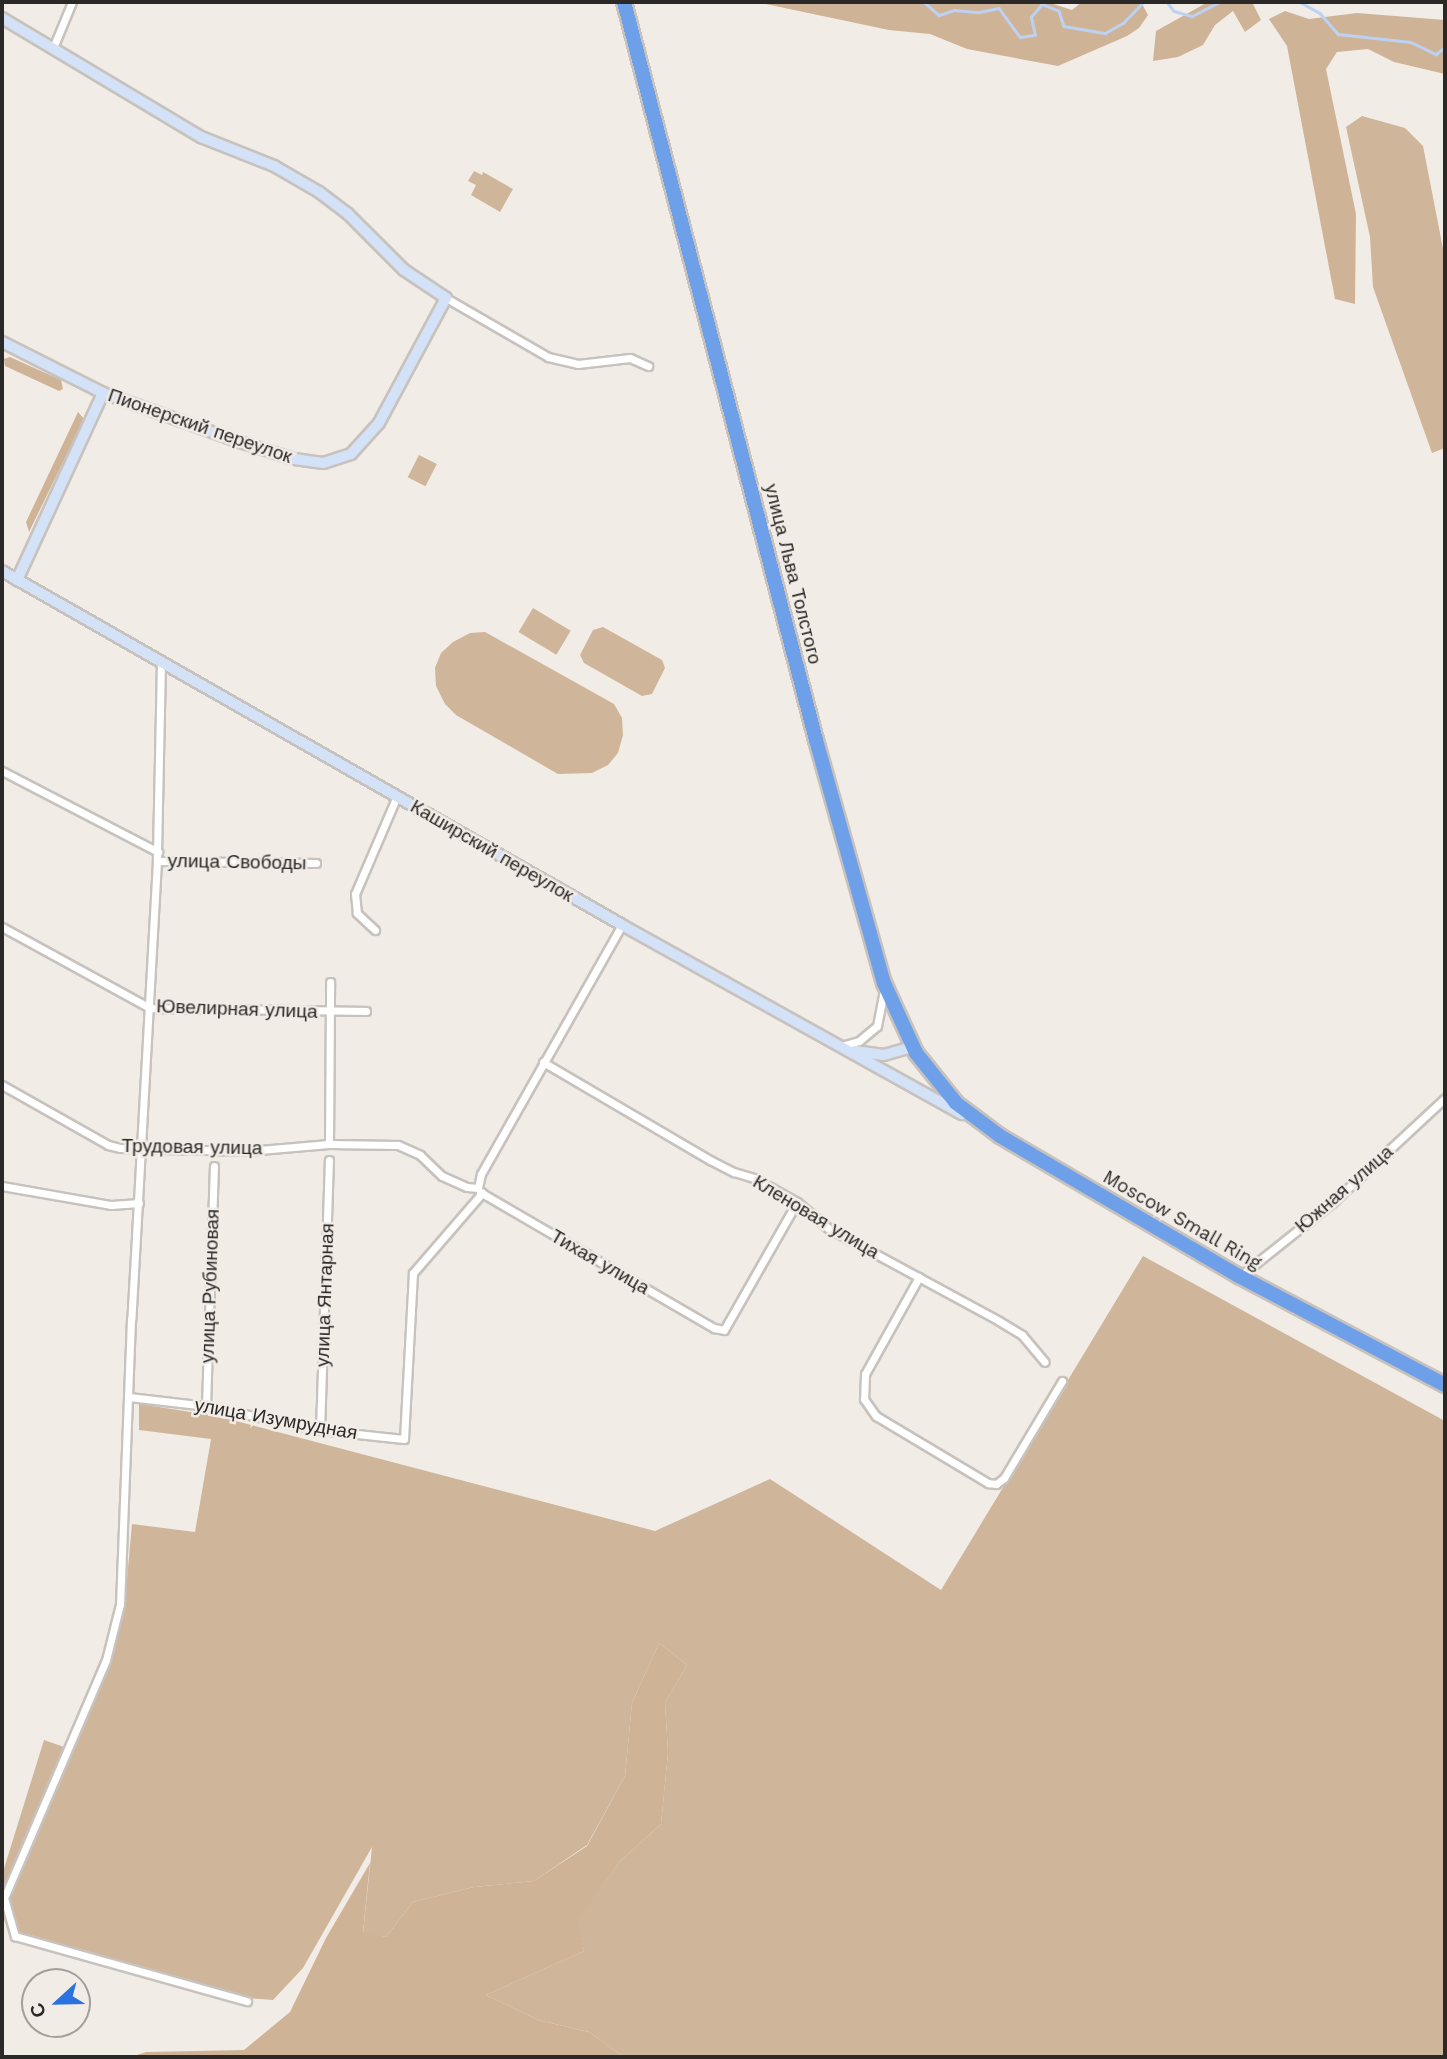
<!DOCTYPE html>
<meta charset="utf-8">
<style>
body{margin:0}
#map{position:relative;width:1447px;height:2059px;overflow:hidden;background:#f2ece7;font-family:"Work Sans",sans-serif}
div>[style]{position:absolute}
.green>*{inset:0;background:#cfb599;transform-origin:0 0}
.forest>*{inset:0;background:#cfb397}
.stream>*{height:2.5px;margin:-1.25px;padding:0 1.25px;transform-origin:1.25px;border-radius:1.25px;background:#bdd2f3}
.roads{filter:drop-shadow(2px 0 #c7c2bd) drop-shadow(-2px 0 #c7c2bd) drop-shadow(0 2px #c7c2bd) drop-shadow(0 -2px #c7c2bd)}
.street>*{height:7px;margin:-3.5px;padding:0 3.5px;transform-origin:3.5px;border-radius:3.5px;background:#fff}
.secondary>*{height:10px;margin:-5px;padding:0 5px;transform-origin:5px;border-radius:5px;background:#d4e2f8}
.highway>*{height:14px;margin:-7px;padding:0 7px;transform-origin:7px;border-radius:7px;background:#6e9fe9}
span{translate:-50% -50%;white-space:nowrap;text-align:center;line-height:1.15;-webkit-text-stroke:5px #f2ece7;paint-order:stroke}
.street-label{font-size:19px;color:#2b2927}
.frame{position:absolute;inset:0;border:4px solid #2b2927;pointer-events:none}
.north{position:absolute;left:21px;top:1968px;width:70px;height:70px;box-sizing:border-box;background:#f2ece7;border:2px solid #a29e9a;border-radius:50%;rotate:248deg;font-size:19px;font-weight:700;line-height:28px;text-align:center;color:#2b2927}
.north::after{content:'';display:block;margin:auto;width:24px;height:32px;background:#2a72de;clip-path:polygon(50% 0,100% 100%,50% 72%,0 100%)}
</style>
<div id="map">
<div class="green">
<div style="clip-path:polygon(1362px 116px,1405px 128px,1423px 146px,1445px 259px,1445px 448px,1432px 453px,1373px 287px,1370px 237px,1346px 127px)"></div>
<div style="clip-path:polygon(474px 171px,482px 175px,483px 172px,513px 189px,500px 212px,471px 195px,476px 185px,468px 181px)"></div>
<div style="left:419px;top:455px;width:20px;height:25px;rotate:27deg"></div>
<div style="left:533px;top:608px;width:44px;height:28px;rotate:31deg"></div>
<div style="clip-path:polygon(603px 627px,662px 660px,665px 668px,652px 694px,642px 696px,584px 663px,580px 655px,593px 630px)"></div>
<div style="clip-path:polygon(485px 632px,614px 704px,622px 718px,623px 735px,618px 753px,608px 765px,592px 773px,558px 774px,456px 715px,445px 704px,436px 686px,435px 668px,441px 653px,453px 642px,470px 633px)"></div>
<div style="clip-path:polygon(1143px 1256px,1445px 1421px,1445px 2057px,624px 2057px,589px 2032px,538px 2020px,486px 1995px,584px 1951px,577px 1920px,620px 1861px,661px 1824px,668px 1753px,665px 1702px,687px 1665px,659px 1643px,632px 1703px,625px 1776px,587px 1845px,534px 1881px,474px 1887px,413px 1902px,386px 1937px,363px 1933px,372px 1847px,303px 1968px,273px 2000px,248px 1998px,13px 1942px,2px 1914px,2px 1875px,44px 1740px,70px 1749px,107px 1666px,125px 1601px,132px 1524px,195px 1532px,211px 1439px,139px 1430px,139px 1404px,217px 1416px,655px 1531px,770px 1479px,941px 1590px)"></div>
</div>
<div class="forest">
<div style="clip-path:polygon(756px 2px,1047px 2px,1072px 10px,1082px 2px,1141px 2px,1148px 15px,1139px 28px,1127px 36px,1058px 66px,967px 49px,930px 34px,889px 30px)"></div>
<div style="clip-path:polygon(1208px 2px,1252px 2px,1261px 20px,1245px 32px,1233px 11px,1215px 25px,1203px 45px,1178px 57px,1153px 61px,1156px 31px)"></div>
<div style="clip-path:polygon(1285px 11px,1309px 19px,1357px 13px,1445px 20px,1445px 74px,1394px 62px,1368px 49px,1337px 52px,1326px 69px,1356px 214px,1355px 304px,1335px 299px,1287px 46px,1269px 19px)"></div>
<div style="clip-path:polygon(10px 357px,61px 380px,63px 389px,59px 391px,5px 366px,4px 359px)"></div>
<div style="clip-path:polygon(78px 412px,84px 419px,29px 532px,26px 522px)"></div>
<div style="clip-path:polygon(659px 1643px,687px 1665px,665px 1702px,668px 1753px,661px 1824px,620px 1861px,578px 1920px,584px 1951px,486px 1995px,538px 2020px,589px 2032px,624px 2057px,131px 2057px,146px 2052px,244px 2050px,290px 2012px,326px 1938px,370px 1863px,363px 1932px,386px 1937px,413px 1902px,474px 1887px,534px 1881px,587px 1846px,625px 1776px,632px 1703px)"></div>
</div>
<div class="stream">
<div style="left:924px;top:2px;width:20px;rotate:41deg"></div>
<div style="left:939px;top:15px;width:16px;rotate:-18deg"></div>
<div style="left:954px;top:10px;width:25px;rotate:5deg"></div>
<div style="left:979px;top:12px;width:20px;rotate:-11deg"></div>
<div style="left:999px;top:8px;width:36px;rotate:54deg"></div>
<div style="left:1020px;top:37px;width:15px;rotate:-8deg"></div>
<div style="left:1035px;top:35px;width:18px;rotate:-103deg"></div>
<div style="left:1031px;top:17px;width:17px;rotate:-50deg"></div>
<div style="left:1042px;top:4px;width:18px;rotate:22deg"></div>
<div style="left:1059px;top:11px;width:16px;rotate:72deg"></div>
<div style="left:1064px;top:26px;width:42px;rotate:9.7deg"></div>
<div style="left:1105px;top:33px;width:21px;rotate:-29deg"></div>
<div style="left:1123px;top:23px;width:29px;rotate:-46deg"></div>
<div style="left:1167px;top:2px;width:11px;rotate:52deg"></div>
<div style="left:1174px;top:11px;width:19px;rotate:16deg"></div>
<div style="left:1192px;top:16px;width:31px;rotate:-27deg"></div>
<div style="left:1269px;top:2px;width:19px"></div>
<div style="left:1300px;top:2px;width:23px;rotate:29deg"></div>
<div style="left:1320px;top:13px;width:28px;rotate:49deg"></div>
<div style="left:1338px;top:34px;width:73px;rotate:6.3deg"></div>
<div style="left:1411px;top:42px;width:28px;rotate:26deg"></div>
<div style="left:1436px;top:54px;width:11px;rotate:-38deg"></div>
</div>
<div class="roads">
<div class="street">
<div style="left:53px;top:48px;width:50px;rotate:-67.6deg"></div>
<div style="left:446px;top:298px;width:118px;rotate:30deg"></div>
<div style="left:548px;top:357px;width:31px;rotate:13deg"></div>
<div style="left:578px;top:364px;width:52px;rotate:-6.6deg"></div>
<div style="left:630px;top:358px;width:20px;rotate:24deg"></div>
<div style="left:161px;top:662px;width:199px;rotate:91.2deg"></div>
<div style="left:157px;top:861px;width:459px;rotate:93.2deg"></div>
<div style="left:131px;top:1319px;width:285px;rotate:92.2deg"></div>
<div style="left:120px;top:1604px;width:58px;rotate:104deg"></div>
<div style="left:106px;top:1660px;width:259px;rotate:113.2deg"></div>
<div style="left:4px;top:1898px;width:40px;rotate:74deg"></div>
<div style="left:15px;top:1936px;width:241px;rotate:15.7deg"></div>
<div style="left:2px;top:771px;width:176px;rotate:27.4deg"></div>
<div style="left:157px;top:861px;width:159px;rotate:0.7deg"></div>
<div style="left:2px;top:927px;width:169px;rotate:28.7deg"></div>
<div style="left:150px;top:1008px;width:216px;rotate:0.8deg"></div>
<div style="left:375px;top:930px;width:25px;rotate:-137deg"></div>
<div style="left:357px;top:913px;width:19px;rotate:-96deg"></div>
<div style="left:355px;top:894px;width:107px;rotate:-66.8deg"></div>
<div style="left:841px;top:1046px;width:19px;rotate:-16deg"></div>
<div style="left:859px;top:1041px;width:23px;rotate:-40deg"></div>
<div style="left:877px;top:1026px;width:37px;rotate:-79deg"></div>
<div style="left:543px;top:1062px;width:194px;rotate:30.4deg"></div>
<div style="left:710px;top:1160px;width:27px;rotate:27deg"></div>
<div style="left:734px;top:1172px;width:21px;rotate:17deg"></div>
<div style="left:754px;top:1178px;width:49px;rotate:29.2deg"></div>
<div style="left:797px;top:1202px;width:40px;rotate:40deg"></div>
<div style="left:828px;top:1228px;width:195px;rotate:28.5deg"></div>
<div style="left:999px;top:1321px;width:27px;rotate:31deg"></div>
<div style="left:1022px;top:1335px;width:35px;rotate:50deg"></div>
<div style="left:2px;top:1085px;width:122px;rotate:29.5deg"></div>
<div style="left:108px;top:1145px;width:12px;rotate:14deg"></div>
<div style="left:120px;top:1148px;width:128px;rotate:1.3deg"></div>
<div style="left:248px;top:1151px;width:81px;rotate:-4.9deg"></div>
<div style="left:329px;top:1144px;width:69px;rotate:0.8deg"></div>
<div style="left:398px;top:1145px;width:24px;rotate:24deg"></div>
<div style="left:420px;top:1155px;width:30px;rotate:44deg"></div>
<div style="left:442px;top:1176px;width:27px;rotate:24deg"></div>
<div style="left:467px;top:1187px;width:11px;rotate:5deg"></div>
<div style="left:329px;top:1144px;width:162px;rotate:-89.6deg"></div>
<div style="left:2px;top:1186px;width:111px;rotate:9.9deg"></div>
<div style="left:111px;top:1205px;width:28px;rotate:-4deg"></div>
<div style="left:478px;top:1188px;width:14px;rotate:-78deg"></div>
<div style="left:481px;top:1174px;width:286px;rotate:-60.5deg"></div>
<div style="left:480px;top:1192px;width:271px;rotate:30.2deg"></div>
<div style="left:714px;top:1328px;width:10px;rotate:11deg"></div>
<div style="left:724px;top:1330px;width:147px;rotate:-60.3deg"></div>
<div style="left:1240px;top:1276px;width:119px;rotate:-38.5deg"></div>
<div style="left:1333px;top:1202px;width:153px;rotate:-42.9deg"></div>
<div style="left:919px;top:1277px;width:111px;rotate:119.1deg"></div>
<div style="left:865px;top:1374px;width:25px;rotate:92deg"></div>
<div style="left:864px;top:1399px;width:21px;rotate:55deg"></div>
<div style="left:876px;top:1416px;width:131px;rotate:30.9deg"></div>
<div style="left:988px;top:1483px;width:8px;rotate:7deg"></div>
<div style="left:996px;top:1484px;width:10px;rotate:-37deg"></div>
<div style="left:1004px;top:1478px;width:113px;rotate:-59.1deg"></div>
<div style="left:129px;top:1397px;width:78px;rotate:6.7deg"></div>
<div style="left:206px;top:1406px;width:116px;rotate:11.9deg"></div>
<div style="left:320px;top:1430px;width:84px;rotate:6.1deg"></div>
<div style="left:404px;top:1439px;width:166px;rotate:-86.9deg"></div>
<div style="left:413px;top:1273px;width:106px;rotate:-49.2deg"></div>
<div style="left:206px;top:1406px;width:240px;rotate:-88.1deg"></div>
<div style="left:320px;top:1430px;width:270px;rotate:-88.1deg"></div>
</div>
<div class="secondary">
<div style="left:2px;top:18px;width:232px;rotate:30.9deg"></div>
<div style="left:201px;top:137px;width:79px;rotate:21.7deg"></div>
<div style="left:274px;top:166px;width:52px;rotate:30deg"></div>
<div style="left:319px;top:192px;width:36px;rotate:37deg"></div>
<div style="left:348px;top:214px;width:79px;rotate:45deg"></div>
<div style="left:404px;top:270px;width:50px;rotate:33.7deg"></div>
<div style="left:446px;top:298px;width:142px;rotate:118.2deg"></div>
<div style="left:379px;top:423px;width:42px;rotate:132.1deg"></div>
<div style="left:351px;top:454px;width:29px;rotate:162deg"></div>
<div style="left:323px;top:463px;width:29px;rotate:-172deg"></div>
<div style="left:294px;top:459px;width:57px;rotate:-162.5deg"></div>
<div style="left:240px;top:442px;width:145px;rotate:-160.3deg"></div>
<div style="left:103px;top:393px;width:113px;rotate:-153.2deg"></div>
<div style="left:2px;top:571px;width:714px;rotate:29.72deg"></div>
<div style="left:622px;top:925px;width:389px;rotate:29.1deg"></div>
<div style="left:17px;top:580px;width:206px;rotate:-65.3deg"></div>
<div style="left:855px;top:1051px;width:29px;rotate:8deg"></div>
<div style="left:884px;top:1055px;width:29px;rotate:-16deg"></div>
</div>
<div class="highway">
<div style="left:624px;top:2px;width:763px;rotate:75.42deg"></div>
<div style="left:816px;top:740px;width:252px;rotate:74.4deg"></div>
<div style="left:884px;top:983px;width:77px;rotate:65.4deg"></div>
<div style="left:916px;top:1053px;width:64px;rotate:51.3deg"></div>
<div style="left:956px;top:1103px;width:55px;rotate:36.9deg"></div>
<div style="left:1000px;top:1136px;width:277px;rotate:30.4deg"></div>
<div style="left:1239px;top:1276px;width:233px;rotate:27.9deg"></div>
</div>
</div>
<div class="street-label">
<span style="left:200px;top:426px;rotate:19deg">Пионерский переулок</span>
<span style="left:793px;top:574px;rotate:76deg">улица Льва Толстого</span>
<span style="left:492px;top:851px;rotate:30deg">Каширский переулок</span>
<span style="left:237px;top:862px;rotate:1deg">улица Свободы</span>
<span style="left:237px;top:1009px;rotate:2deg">Ювелирная улица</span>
<span style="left:192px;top:1147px;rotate:1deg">Трудовая улица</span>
<span style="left:1344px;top:1189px;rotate:-41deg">Южная улица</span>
<span style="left:816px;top:1217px;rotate:31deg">Кленовая улица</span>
<span style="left:1182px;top:1220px;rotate:30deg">Moscow Small Ring</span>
<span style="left:600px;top:1262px;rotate:30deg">Тихая улица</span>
<span style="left:210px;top:1286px;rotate:-88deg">улица Рубиновая</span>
<span style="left:325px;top:1295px;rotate:-88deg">улица Янтарная</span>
<span style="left:276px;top:1419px;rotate:10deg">улица Изумрудная</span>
</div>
<div class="frame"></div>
<div class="north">С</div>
</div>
